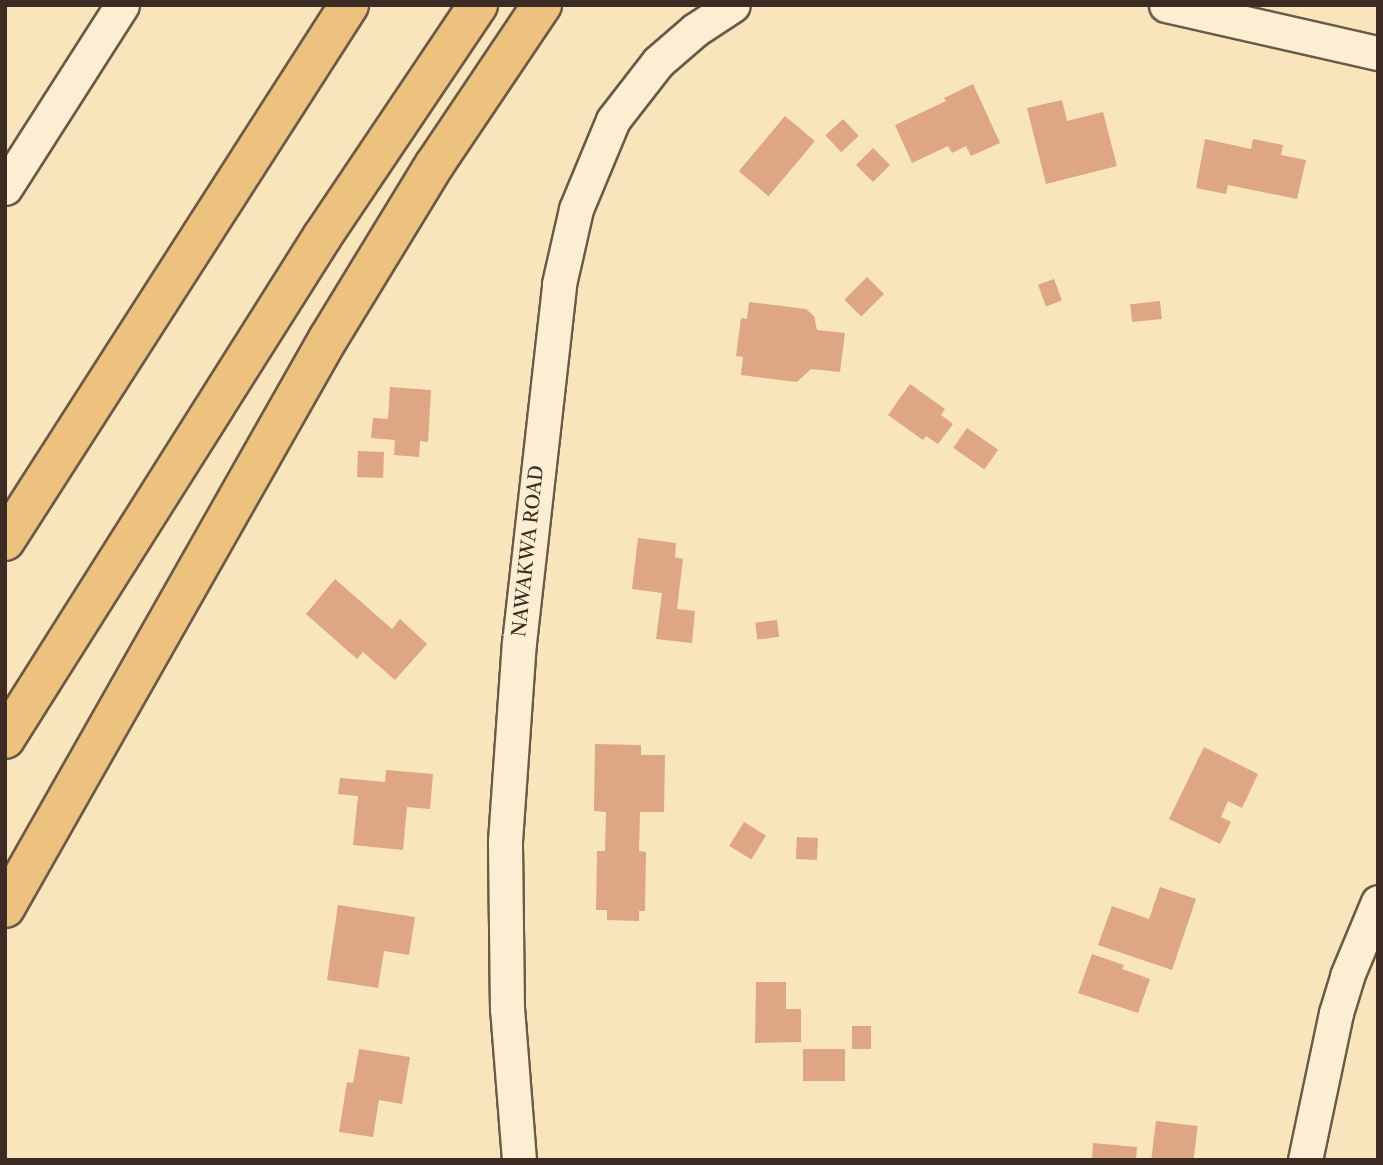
<!DOCTYPE html>
<style>
body{margin:0}
#map{position:relative;width:1383px;height:1165px;overflow:hidden;background:#f9e5bc;font-family:"Libre Caslon Text",serif}
div>[style]{position:absolute}
.building>*{inset:0;background:#dea682;transform-origin:0 0}
.roads{filter:drop-shadow(2px 0 #6a5a48) drop-shadow(-2px 0 #6a5a48) drop-shadow(0 2px #6a5a48) drop-shadow(0 -2px #6a5a48)}
.street>*{height:33px;margin:-16.5px;padding:0 16.5px;transform-origin:16.5px;border-radius:16.5px;background:#fbeed3}
.highway>*{height:38px;margin:-19px;padding:0 19px;transform-origin:19px;border-radius:19px;background:#ecc27e}
span{translate:-50% -50%;white-space:nowrap;text-align:center;line-height:1.15;-webkit-text-stroke:7px #fbeed3;paint-order:stroke}
.street-label{font-size:19px;color:#3b2b22}
.frame{position:absolute;inset:0;border:7px solid #3b2b22;pointer-events:none}
</style>
<div id="map">
<div class="building">
<div style="clip-path:polygon(973px 84px,1000px 143px,971px 156px,966px 146px,952px 153px,948px 146px,912px 163px,895px 125px,946px 101px,944px 98px)"></div>
<div style="clip-path:polygon(1062px 100px,1067px 121px,1103px 112px,1117px 166px,1046px 184px,1027px 108px)"></div>
<div style="left:785px;top:116px;width:39px;height:72px;rotate:40deg"></div>
<div style="left:843px;top:119px;width:23px;height:24px;rotate:47deg"></div>
<div style="clip-path:polygon(1205px 139px,1251px 149px,1253px 139px,1283px 145px,1281px 155px,1306px 160px,1297px 199px,1228px 185px,1226px 194px,1196px 188px)"></div>
<div style="left:873px;top:148px;width:24px;height:24px;rotate:45deg"></div>
<div style="left:867px;top:277px;width:24px;height:32px;rotate:45deg"></div>
<div style="left:1054px;top:279px;width:23px;height:17px;rotate:70deg"></div>
<div style="left:1160px;top:301px;width:18px;height:30px;rotate:84deg"></div>
<div style="clip-path:polygon(749px 302px,806px 309px,814px 316px,817px 330px,845px 333px,840px 372px,811px 369px,797px 382px,741px 375px,743px 357px,736px 356px,741px 318px,747px 319px)"></div>
<div style="clip-path:polygon(910px 384px,945px 409px,941px 415px,953px 424px,938px 444px,926px 436px,923px 440px,888px 415px)"></div>
<div style="clip-path:polygon(390px 387px,431px 390px,428px 442px,420px 441px,419px 457px,394px 455px,395px 440px,371px 438px,373px 418px,388px 419px)"></div>
<div style="left:967px;top:428px;width:38px;height:24px;rotate:35deg"></div>
<div style="left:358px;top:451px;width:26px;height:26px;rotate:2deg"></div>
<div style="clip-path:polygon(638px 538px,676px 543px,675px 557px,683px 559px,677px 609px,695px 611px,692px 643px,656px 639px,662px 593px,632px 589px)"></div>
<div style="clip-path:polygon(335px 579px,392px 629px,400px 619px,427px 644px,395px 680px,363px 652px,357px 659px,306px 614px)"></div>
<div style="left:777px;top:620px;width:17px;height:22px;rotate:83deg"></div>
<div style="clip-path:polygon(595px 744px,641px 745px,641px 755px,665px 755px,664px 812px,640px 812px,639px 851px,646px 852px,645px 911px,639px 911px,639px 921px,607px 920px,607px 910px,596px 910px,597px 851px,605px 851px,606px 812px,594px 811px)"></div>
<div style="clip-path:polygon(1204px 747px,1258px 774px,1242px 808px,1228px 801px,1221px 817px,1231px 822px,1220px 844px,1169px 819px)"></div>
<div style="clip-path:polygon(386px 770px,433px 774px,430px 809px,407px 807px,403px 850px,353px 845px,358px 796px,338px 794px,340px 778px,385px 782px)"></div>
<div style="left:744px;top:822px;width:26px;height:28px;rotate:32deg"></div>
<div style="left:797px;top:837px;width:21px;height:22px;rotate:3deg"></div>
<div style="clip-path:polygon(1160px 887px,1196px 899px,1172px 970px,1098px 945px,1112px 906px,1149px 919px)"></div>
<div style="clip-path:polygon(338px 905px,415px 917px,409px 955px,384px 951px,378px 988px,327px 980px)"></div>
<div style="clip-path:polygon(1092px 954px,1124px 965px,1122px 969px,1150px 979px,1138px 1013px,1078px 993px)"></div>
<div style="clip-path:polygon(756px 982px,786px 982px,786px 1009px,801px 1009px,801px 1042px,755px 1043px)"></div>
<div style="left:852px;top:1026px;width:19px;height:23px"></div>
<div style="clip-path:polygon(359px 1049px,410px 1057px,402px 1104px,379px 1100px,373px 1137px,339px 1132px,347px 1082px,353px 1083px)"></div>
<div style="left:803px;top:1049px;width:42px;height:32px"></div>
<div style="left:1156px;top:1121px;width:42px;height:39px;rotate:7deg"></div>
<div style="clip-path:polygon(1093px 1143px,1137px 1147px,1136px 1160px,1092px 1160px)"></div>
</div>
<div class="roads">
<div class="street">
<div style="left:1166px;top:5px;width:217px;rotate:12.8deg"></div>
<div style="left:5px;top:188px;width:217px;rotate:-57.4deg"></div>
<div style="left:519px;top:1160px;width:151px;rotate:-94.5deg"></div>
<div style="left:507px;top:1009px;width:168px;rotate:-90.7deg"></div>
<div style="left:505px;top:841px;width:198px;rotate:-86deg"></div>
<div style="left:519px;top:643px;width:361px;rotate:-83.6deg"></div>
<div style="left:559px;top:284px;width:77px;rotate:-77.2deg"></div>
<div style="left:576px;top:209px;width:96px;rotate:-67.4deg"></div>
<div style="left:613px;top:120px;width:73px;rotate:-52.2deg"></div>
<div style="left:658px;top:62px;width:49px;rotate:-40.9deg"></div>
<div style="left:695px;top:30px;width:45px;rotate:-33.3deg"></div>
<div style="left:1305px;top:1160px;width:150px;rotate:-78.1deg"></div>
<div style="left:1336px;top:1013px;width:39px;rotate:-73deg"></div>
<div style="left:1347px;top:976px;width:80px;rotate:-67.3deg"></div>
</div>
<div class="highway">
<div style="left:5px;top:541px;width:637px;rotate:-57.31deg"></div>
<div style="left:5px;top:739px;width:594px;rotate:-57.73deg"></div>
<div style="left:322px;top:237px;width:280px;rotate:-56.1deg"></div>
<div style="left:5px;top:908px;width:654px;rotate:-60.42deg"></div>
<div style="left:328px;top:339px;width:205px;rotate:-58.6deg"></div>
<div style="left:435px;top:164px;width:192px;rotate:-56.1deg"></div>
</div>
</div>
<div class="street-label">
<span style="left:528px;top:551px;rotate:-84deg">NAWAKWA ROAD</span>
</div>
<div class="frame"></div>
</div>
